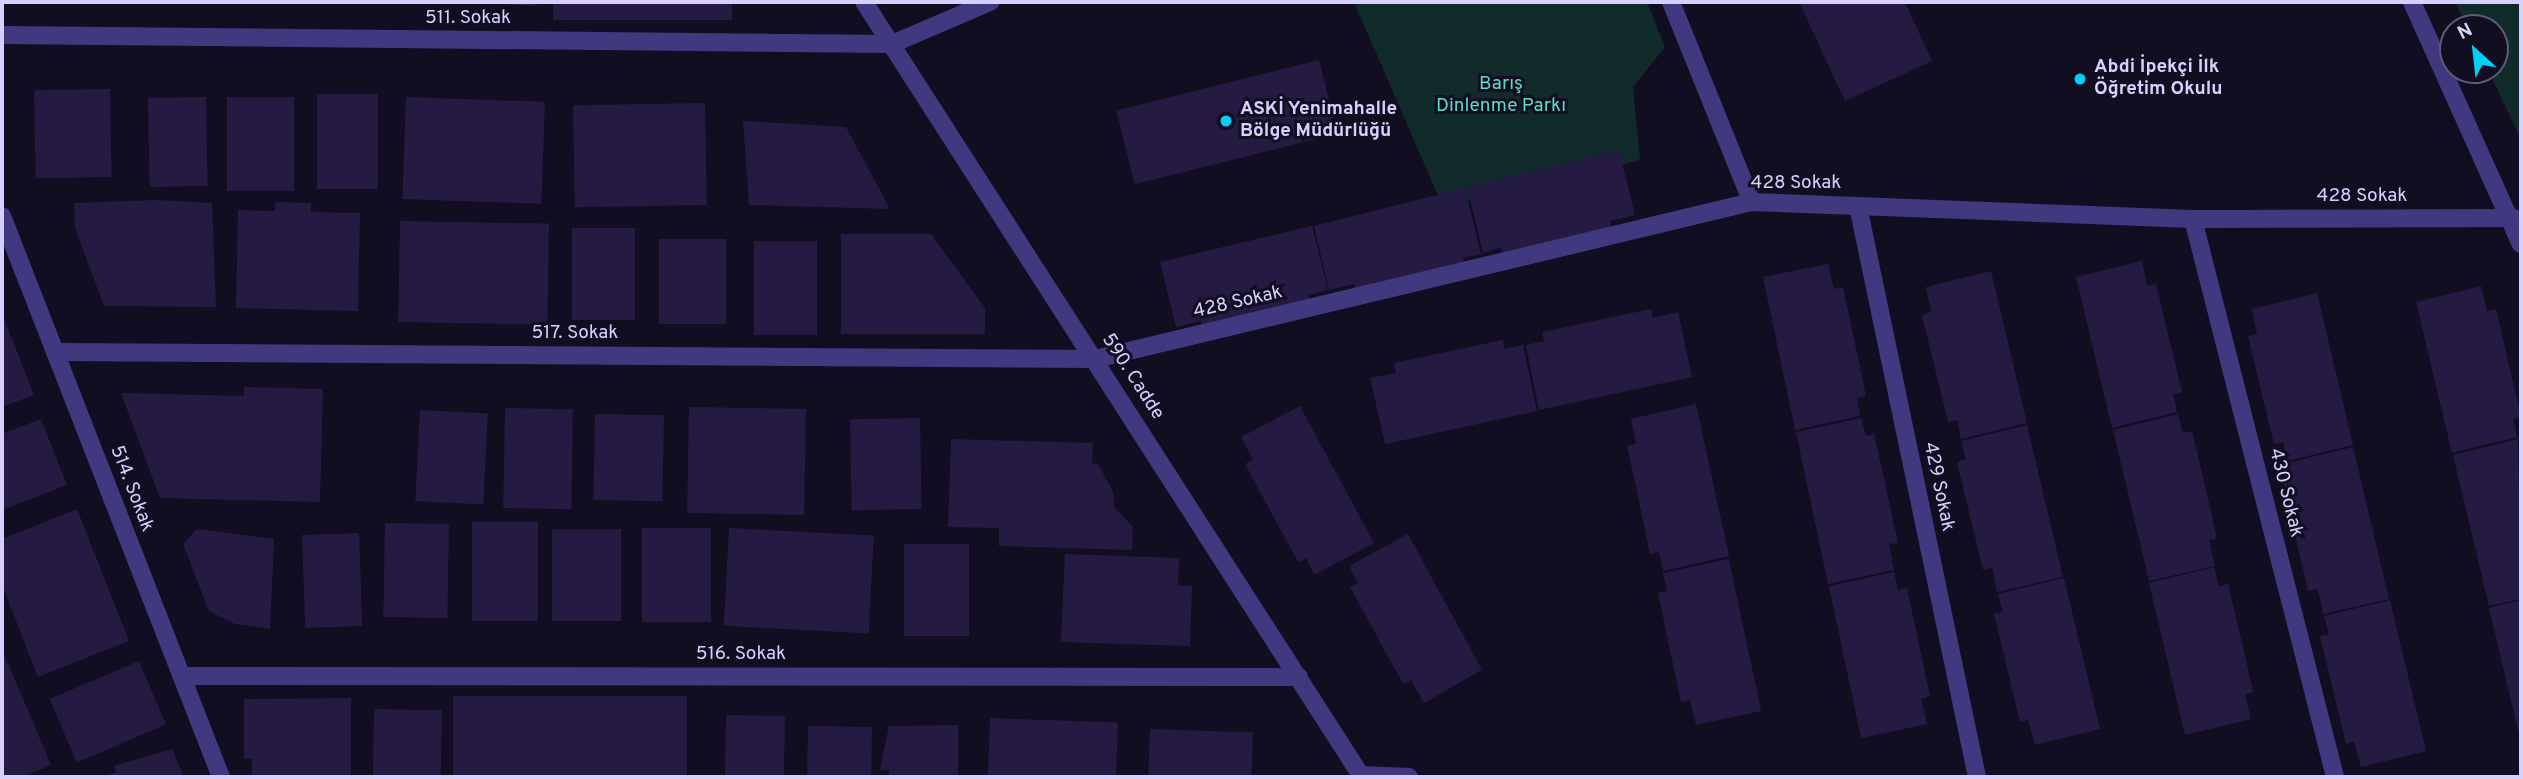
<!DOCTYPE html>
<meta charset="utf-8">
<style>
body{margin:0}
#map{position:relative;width:2523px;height:779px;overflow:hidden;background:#120e21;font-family:Overpass,sans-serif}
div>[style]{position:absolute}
.green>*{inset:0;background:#112b2b}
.building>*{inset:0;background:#251a42;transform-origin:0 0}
.street>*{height:18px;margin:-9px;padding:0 9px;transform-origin:9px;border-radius:9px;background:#403980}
.dots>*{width:19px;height:19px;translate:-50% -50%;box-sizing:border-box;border:4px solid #120e21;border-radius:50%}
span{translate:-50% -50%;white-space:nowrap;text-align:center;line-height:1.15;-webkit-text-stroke:6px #120e21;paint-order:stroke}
.street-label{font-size:19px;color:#d7cffe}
.poi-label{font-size:19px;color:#d7cffe;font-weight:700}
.left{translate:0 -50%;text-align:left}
.park-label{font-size:19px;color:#5cddc6}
.frame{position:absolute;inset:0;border:4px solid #d7cffe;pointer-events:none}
.north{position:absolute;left:2439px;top:14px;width:70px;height:70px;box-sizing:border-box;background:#120e21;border:2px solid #615b79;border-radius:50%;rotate:333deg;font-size:19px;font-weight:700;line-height:28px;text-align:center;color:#d7cffe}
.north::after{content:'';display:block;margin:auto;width:24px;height:32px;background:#03cef6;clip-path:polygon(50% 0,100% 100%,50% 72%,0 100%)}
</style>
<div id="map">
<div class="green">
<div style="clip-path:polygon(1354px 2px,1647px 2px,1665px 47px,1633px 87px,1640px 160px,1443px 207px)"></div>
<div style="clip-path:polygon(2455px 2px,2521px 2px,2521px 139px,2488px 70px,2495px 70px,2495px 28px,2468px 28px)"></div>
</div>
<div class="building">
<div style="clip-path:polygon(462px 2px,537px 2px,537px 6px)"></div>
<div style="left:553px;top:2px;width:179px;height:18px"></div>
<div style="clip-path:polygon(1799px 2px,1905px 2px,1932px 61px,1845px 101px)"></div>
<div style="left:1319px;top:60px;width:76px;height:209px;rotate:76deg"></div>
<div style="left:110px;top:89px;width:88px;height:76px;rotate:89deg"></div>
<div style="left:317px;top:94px;width:61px;height:95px"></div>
<div style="left:206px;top:97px;width:89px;height:58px;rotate:89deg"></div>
<div style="left:294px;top:97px;width:94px;height:67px;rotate:90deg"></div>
<div style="left:406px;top:97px;width:139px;height:102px;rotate:2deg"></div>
<div style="left:705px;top:103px;width:102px;height:132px;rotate:89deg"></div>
<div style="clip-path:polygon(743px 121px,846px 127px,890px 209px,749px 205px)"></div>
<div style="clip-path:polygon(1619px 150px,1635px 215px,1610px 221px,1612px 230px,1503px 256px,1501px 247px,1483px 253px,1467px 187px)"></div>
<div style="clip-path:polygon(1465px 188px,1481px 254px,1463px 258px,1465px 267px,1356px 293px,1354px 284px,1329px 290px,1314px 226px)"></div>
<div style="clip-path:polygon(156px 200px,212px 203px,216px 307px,104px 306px,75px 228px,74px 203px)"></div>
<div style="clip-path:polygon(275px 202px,311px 203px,311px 212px,360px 213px,358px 311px,236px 308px,238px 210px,275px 211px)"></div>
<div style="left:400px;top:221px;width:149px;height:101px;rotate:1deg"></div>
<div style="clip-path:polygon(1312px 226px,1328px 290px,1309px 295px,1311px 304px,1203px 330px,1201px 321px,1176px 327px,1160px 262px)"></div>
<div style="left:572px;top:228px;width:63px;height:92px"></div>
<div style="clip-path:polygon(841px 234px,931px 234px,985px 308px,985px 334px,841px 334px)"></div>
<div style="left:659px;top:239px;width:67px;height:85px"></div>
<div style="left:754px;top:241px;width:63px;height:94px"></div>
<div style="clip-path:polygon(2142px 261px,2147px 286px,2156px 284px,2182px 392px,2173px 394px,2177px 412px,2112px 428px,2076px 277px)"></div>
<div style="clip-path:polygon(1828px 264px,1834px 289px,1843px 287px,1866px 396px,1857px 398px,1860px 416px,1795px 430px,1763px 277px)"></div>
<div style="clip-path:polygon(1991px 271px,2027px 423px,1961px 439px,1957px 420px,1948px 422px,1922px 315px,1931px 312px,1926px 287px)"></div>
<div style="clip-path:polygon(2481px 286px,2487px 311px,2496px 309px,2521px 417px,2513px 419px,2517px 437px,2452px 453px,2416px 302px)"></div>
<div style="clip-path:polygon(2317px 293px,2353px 445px,2287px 461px,2283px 442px,2274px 444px,2248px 336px,2257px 334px,2252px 309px)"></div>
<div style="clip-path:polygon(1651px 309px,1653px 318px,1678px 312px,1692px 377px,1539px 410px,1526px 345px,1544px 341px,1542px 332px)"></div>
<div style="clip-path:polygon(2px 313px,34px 395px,2px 407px)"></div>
<div style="clip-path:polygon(1503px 340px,1504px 349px,1523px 345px,1537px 411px,1385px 444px,1370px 378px,1396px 373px,1394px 363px)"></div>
<div style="clip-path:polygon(244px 387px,323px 389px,320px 502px,160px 498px,121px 393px,244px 396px)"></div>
<div style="clip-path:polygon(1696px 404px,1729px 556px,1663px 571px,1659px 552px,1650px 554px,1636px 487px,1627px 446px,1636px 444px,1631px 419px)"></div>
<div style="clip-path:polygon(1300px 406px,1374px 543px,1314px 575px,1306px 558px,1298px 562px,1245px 464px,1253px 460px,1241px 437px)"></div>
<div style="left:689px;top:407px;width:117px;height:106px;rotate:1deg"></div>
<div style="left:505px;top:408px;width:68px;height:100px;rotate:1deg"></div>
<div style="left:420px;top:410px;width:68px;height:91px;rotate:3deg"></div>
<div style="left:595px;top:414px;width:69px;height:86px;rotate:1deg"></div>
<div style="clip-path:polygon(2178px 414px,2183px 433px,2192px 431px,2208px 498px,2217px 539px,2209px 540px,2215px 566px,2149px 581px,2113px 430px)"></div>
<div style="left:920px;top:418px;width:91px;height:70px;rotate:89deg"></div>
<div style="clip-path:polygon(1861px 418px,1866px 436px,1874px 434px,1884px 479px,1898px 543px,1889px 544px,1894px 570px,1828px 584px,1796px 432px)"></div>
<div style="clip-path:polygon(41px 419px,67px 485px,2px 510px,2px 434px)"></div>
<div style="clip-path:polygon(2027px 425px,2063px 577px,1997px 592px,1992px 567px,1983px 570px,1957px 462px,1966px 459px,1961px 441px)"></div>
<div style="clip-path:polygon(951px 439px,1093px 443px,1092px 463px,1098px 464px,1113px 491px,1114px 507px,1133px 527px,1132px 550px,999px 546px,999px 528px,948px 527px)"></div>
<div style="clip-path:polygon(2518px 439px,2521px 599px,2489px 606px,2453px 455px)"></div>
<div style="clip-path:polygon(2353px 447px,2389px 599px,2323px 614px,2318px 589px,2308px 591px,2283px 483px,2291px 481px,2287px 463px)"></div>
<div style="clip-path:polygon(77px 509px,129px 641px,38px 677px,2px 585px,2px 539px)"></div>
<div style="left:472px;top:522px;width:66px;height:99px"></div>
<div style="left:385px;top:523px;width:64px;height:94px;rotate:1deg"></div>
<div style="left:642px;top:528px;width:69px;height:94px"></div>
<div style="left:729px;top:528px;width:145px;height:98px;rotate:3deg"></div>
<div style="clip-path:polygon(197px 529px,274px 539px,270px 629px,235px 624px,209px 611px,183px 544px)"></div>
<div style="left:552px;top:529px;width:69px;height:92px"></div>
<div style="left:359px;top:533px;width:93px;height:57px;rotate:88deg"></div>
<div style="clip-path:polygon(1408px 534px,1482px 670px,1424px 703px,1411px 680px,1403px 684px,1350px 587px,1358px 583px,1349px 566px)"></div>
<div style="left:904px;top:544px;width:65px;height:92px"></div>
<div style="clip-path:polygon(1065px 554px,1179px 558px,1178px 585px,1192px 586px,1190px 646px,1061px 642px)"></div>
<div style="clip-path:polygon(1729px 559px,1761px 711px,1696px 725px,1690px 700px,1681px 702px,1658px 593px,1667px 591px,1663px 573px)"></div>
<div style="clip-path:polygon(2214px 567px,2219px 586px,2228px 584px,2244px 651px,2253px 692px,2245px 694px,2251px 719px,2185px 735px,2149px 583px)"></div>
<div style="clip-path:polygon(1894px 572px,1898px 590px,1907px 588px,1930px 696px,1921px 699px,1927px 724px,1861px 738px,1829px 586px)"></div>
<div style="clip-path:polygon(2064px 578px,2100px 729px,2035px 745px,2028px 720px,2020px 722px,1994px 614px,2003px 612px,1998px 594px)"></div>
<div style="clip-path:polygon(2390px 600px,2426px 751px,2361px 767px,2354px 742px,2346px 744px,2320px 636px,2329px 634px,2324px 616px)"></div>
<div style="clip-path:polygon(2521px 600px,2521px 739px,2520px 739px,2489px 608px)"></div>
<div style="clip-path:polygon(2px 649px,51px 765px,22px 777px,2px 777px)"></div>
<div style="left:139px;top:661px;width:69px;height:97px;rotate:67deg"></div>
<div style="left:687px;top:696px;width:81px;height:234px;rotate:90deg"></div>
<div style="clip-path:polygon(351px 698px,351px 777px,252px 777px,252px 759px,244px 759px,244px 699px)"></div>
<div style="left:374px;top:709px;width:68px;height:68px;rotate:1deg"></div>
<div style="left:726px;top:715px;width:59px;height:62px;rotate:1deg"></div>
<div style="left:990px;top:718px;width:128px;height:59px;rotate:2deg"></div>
<div style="clip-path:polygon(958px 725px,958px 777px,889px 777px,889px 770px,880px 770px,889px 726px)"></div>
<div style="left:808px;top:726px;width:64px;height:51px;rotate:1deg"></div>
<div style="left:1150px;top:729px;width:103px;height:48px;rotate:2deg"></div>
<div style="clip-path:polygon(172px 749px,184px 777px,103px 777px,116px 772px,114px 766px)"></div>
</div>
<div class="street">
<div style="left:864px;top:2px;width:921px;rotate:57.28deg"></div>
<div style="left:1671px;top:2px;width:216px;rotate:68deg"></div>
<div style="left:2412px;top:2px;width:265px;rotate:65.8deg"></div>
<div style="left:2px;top:35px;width:890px;rotate:0.58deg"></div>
<div style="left:892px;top:44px;width:107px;rotate:-23.2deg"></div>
<div style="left:1858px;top:206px;width:583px;rotate:78.23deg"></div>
<div style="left:2px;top:216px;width:602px;rotate:68.68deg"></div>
<div style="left:2193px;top:219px;width:576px;rotate:75.72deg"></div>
<div style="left:55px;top:352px;width:1040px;rotate:0.39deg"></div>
<div style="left:1095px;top:359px;width:675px;rotate:-13.44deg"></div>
<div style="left:1752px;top:202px;width:441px;rotate:2.2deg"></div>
<div style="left:2193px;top:219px;width:321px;rotate:-0.2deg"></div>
<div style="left:182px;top:676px;width:1117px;rotate:0.05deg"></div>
<div style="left:1361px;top:775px;width:48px;rotate:2.4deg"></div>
</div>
<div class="dots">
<div style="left:2080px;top:79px;background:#03cef6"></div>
<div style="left:1226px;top:121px;background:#03cef6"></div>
</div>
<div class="street-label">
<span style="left:468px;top:19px">511. Sokak</span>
<span style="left:1796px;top:184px">428 Sokak</span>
<span style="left:2362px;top:197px">428 Sokak</span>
<span style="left:1238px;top:303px;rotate:-13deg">428 Sokak</span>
<span style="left:575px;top:334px">517. Sokak</span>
<span style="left:1132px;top:377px;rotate:57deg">590. Cadde</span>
<span style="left:1938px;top:487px;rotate:78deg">429 Sokak</span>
<span style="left:131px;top:489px;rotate:69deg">514. Sokak</span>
<span style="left:2285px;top:493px;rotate:76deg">430 Sokak</span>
<span style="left:741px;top:655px">516. Sokak</span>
</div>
<div class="poi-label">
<span class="left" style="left:2094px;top:79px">Abdi İpekçi İlk<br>Öğretim Okulu</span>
<span class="left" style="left:1240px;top:121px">ASKİ Yenimahalle<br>Bölge Müdürlüğü</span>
</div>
<div class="park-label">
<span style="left:1501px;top:96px">Barış<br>Dinlenme Parkı</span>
</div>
<div class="frame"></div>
<div class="north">N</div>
</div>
